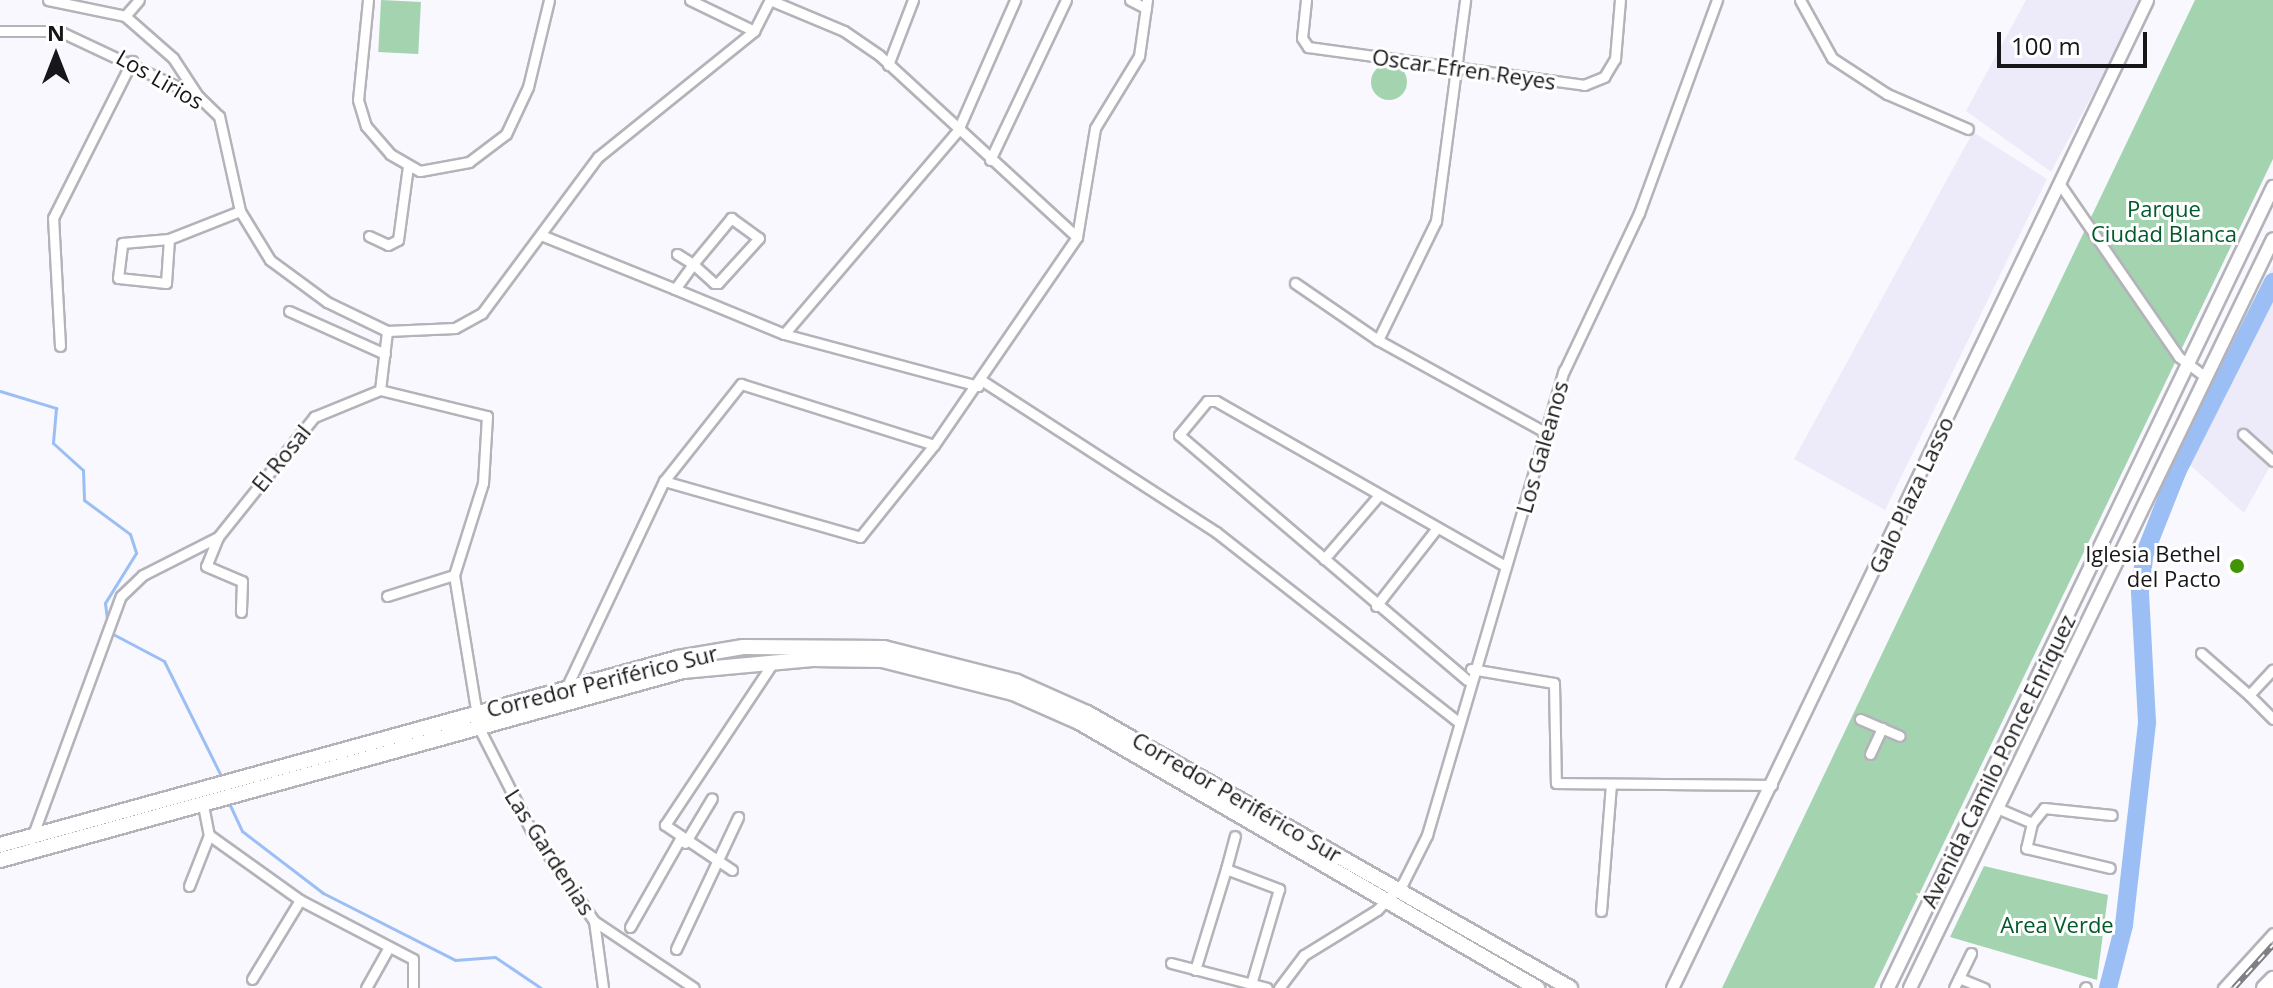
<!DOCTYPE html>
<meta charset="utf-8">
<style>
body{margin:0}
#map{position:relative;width:2273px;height:988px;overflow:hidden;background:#f9f8fe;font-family:"Open Sans",sans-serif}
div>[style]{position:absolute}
.built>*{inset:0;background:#edebf9}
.green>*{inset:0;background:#a4d3af;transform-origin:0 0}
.round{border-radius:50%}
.stream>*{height:3px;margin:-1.5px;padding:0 1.5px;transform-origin:1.5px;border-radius:1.5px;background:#9bbff5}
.river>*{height:18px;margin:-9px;padding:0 9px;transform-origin:9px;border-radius:9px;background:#9bbff5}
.roads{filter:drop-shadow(2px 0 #b4b3ba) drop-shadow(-2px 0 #b4b3ba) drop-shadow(0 2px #b4b3ba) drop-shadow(0 -2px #b4b3ba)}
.minor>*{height:9px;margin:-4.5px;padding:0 4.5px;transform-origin:4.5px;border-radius:4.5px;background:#fff}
.tertiary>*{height:11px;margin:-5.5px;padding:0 5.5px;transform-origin:5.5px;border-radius:5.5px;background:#fff}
.secondary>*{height:12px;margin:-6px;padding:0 6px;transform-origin:6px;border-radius:6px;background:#fff}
.primary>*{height:14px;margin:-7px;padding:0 7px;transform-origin:7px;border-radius:7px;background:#fff}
.rail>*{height:6px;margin-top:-3px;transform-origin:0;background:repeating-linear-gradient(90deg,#fff 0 9px,#807f83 0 18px);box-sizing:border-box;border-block:2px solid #807f83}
.dots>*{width:22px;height:22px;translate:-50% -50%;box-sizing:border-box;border:4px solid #fff;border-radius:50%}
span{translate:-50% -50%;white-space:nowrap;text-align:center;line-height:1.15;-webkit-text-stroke:6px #fff;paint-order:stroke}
.street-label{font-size:22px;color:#171719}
.park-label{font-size:22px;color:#005a29}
.poi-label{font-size:22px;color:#171719}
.right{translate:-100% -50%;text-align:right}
.north{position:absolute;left:16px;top:16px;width:80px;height:80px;-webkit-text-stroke:6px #fff;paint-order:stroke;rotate:0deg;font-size:22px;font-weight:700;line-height:32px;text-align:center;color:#171719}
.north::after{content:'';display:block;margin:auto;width:28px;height:36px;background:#171719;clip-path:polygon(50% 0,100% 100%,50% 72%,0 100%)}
.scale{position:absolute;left:1997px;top:32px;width:150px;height:36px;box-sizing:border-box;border:4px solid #171719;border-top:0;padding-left:10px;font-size:24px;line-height:28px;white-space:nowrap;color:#171719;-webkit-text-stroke:6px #fff;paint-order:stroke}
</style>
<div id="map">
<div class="built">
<div style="clip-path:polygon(2026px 0,2143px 0,2051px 172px,1966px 111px)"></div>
<div style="clip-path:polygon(1973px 132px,2047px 179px,1885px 510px,1794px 459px)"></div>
<div style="clip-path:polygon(2273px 265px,2273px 461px,2244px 513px,2180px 456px)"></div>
</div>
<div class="green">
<div style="left:381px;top:0;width:40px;height:52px;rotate:3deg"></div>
<div style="clip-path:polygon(2195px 0,2273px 0,2273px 159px,1874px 988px,1722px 988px)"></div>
<div class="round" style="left:1371px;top:64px;width:36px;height:36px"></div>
<div style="clip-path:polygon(1984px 866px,2108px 895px,2097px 980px,1950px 937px)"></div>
</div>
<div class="stream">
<div style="left:0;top:391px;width:59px;rotate:16.9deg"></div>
<div style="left:56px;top:408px;width:35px;rotate:95deg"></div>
<div style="left:53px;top:443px;width:40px;rotate:42deg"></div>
<div style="left:83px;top:470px;width:30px;rotate:88deg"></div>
<div style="left:84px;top:500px;width:57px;rotate:36.5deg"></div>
<div style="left:130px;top:534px;width:20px;rotate:72deg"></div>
<div style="left:136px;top:553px;width:59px;rotate:121.8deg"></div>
<div style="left:105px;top:603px;width:24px;rotate:83deg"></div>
<div style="left:111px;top:633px;width:60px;rotate:27.8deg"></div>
<div style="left:164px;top:661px;width:131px;rotate:63.6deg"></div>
<div style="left:228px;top:801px;width:33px;rotate:65deg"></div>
<div style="left:242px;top:831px;width:102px;rotate:37.4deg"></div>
<div style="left:323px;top:893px;width:148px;rotate:26.9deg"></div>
<div style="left:455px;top:960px;width:40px;rotate:-4.3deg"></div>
<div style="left:495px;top:957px;width:55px;rotate:34deg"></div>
</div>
<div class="river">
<div style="left:2108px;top:988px;width:65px;rotate:-75.7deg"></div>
<div style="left:2124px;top:925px;width:204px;rotate:-83.5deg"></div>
<div style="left:2147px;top:722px;width:131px;rotate:-93.1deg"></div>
<div style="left:2140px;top:591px;width:38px;rotate:-83deg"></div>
<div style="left:2145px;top:553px;width:87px;rotate:-68.4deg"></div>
<div style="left:2177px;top:472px;width:213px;rotate:-63.2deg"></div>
</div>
<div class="roads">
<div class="minor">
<div style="left:48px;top:0;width:79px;rotate:11.7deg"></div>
<div style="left:125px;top:16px;width:64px;rotate:41.2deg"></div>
<div style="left:173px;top:58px;width:45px;rotate:56.7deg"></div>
<div style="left:368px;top:0;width:100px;rotate:95.7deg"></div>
<div style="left:358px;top:100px;width:27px;rotate:73deg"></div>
<div style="left:366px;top:126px;width:37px;rotate:49deg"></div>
<div style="left:390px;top:154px;width:34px;rotate:30deg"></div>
<div style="left:420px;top:171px;width:50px;rotate:-10.4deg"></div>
<div style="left:469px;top:162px;width:46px;rotate:-37.1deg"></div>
<div style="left:506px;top:134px;width:52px;rotate:-64.9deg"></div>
<div style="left:528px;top:87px;width:89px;rotate:-76.4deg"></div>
<div style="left:690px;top:0;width:71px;rotate:25.8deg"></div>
<div style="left:770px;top:0;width:80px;rotate:22.7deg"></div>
<div style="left:844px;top:31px;width:42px;rotate:34.4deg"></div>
<div style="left:879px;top:55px;width:269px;rotate:42.6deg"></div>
<div style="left:1130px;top:0;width:18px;rotate:27deg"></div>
<div style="left:1306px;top:0;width:38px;rotate:96deg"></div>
<div style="left:1302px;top:38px;width:11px;rotate:56deg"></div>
<div style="left:1308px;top:47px;width:279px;rotate:7.8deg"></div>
<div style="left:1584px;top:85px;width:22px;rotate:-22deg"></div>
<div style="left:1604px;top:77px;width:21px;rotate:-59deg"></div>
<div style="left:1615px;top:59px;width:59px;rotate:-85.2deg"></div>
<div style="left:1800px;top:0;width:66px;rotate:61.1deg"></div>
<div style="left:1832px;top:58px;width:66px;rotate:33.2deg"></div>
<div style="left:1887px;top:94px;width:88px;rotate:23.4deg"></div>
<div style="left:125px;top:16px;width:21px;rotate:-49deg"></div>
<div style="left:0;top:31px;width:59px"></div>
<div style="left:59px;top:31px;width:155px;rotate:25.2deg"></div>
<div style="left:199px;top:97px;width:28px;rotate:44deg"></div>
<div style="left:219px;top:116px;width:97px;rotate:77.5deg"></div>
<div style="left:240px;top:211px;width:57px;rotate:58.5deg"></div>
<div style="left:270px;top:260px;width:71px;rotate:36.4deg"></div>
<div style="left:327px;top:302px;width:67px;rotate:25.8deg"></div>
<div style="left:888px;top:65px;width:70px;rotate:-69deg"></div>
<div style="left:990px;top:160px;width:177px;rotate:-64.6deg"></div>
<div style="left:2059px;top:183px;width:211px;rotate:55.4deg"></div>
<div style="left:2179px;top:357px;width:34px;rotate:37deg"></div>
<div style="left:541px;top:235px;width:144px;rotate:21.9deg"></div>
<div style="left:675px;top:289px;width:31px;rotate:-54deg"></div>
<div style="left:693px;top:264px;width:60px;rotate:-50.4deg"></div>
<div style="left:731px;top:218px;width:34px;rotate:36deg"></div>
<div style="left:759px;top:238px;width:61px;rotate:132.3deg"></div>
<div style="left:718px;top:283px;width:4px;rotate:180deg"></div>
<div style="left:714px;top:283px;width:28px;rotate:-138deg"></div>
<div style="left:693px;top:264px;width:19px;rotate:-148deg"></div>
<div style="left:369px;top:236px;width:21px;rotate:25deg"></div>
<div style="left:388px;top:245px;width:11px;rotate:-27deg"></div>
<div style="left:398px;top:240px;width:75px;rotate:-82.3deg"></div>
<div style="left:169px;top:239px;width:44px;rotate:93.9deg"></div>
<div style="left:166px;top:283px;width:48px;rotate:-174.1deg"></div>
<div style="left:118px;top:278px;width:35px;rotate:-83deg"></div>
<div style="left:122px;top:243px;width:47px;rotate:-4.9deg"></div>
<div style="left:169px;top:239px;width:76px;rotate:-21.5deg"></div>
<div style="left:1295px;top:283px;width:101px;rotate:34.5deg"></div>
<div style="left:1378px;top:340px;width:194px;rotate:28.9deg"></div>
<div style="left:675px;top:289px;width:118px;rotate:22.4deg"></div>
<div style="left:784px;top:334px;width:201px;rotate:15deg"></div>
<div style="left:289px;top:311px;width:105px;rotate:24.1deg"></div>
<div style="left:784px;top:334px;width:268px;rotate:-49.5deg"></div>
<div style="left:958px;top:130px;width:142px;rotate:-66.3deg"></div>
<div style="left:1378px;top:340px;width:132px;rotate:-64deg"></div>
<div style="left:1436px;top:221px;width:223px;rotate:-82.5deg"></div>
<div style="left:60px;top:346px;width:128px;rotate:-93.1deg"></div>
<div style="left:53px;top:218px;width:176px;rotate:-63.3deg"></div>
<div style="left:981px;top:380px;width:280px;rotate:32.9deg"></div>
<div style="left:1216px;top:532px;width:308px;rotate:38.1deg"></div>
<div style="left:380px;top:390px;width:110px;rotate:13.7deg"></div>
<div style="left:487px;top:416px;width:67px;rotate:93.4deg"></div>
<div style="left:483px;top:483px;width:96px;rotate:107.5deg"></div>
<div style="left:454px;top:575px;width:155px;rotate:80.7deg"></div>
<div style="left:479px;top:728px;width:114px;rotate:63deg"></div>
<div style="left:531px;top:830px;width:111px;rotate:55.3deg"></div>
<div style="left:594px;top:921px;width:120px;rotate:33.8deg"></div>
<div style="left:2243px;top:434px;width:40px;rotate:42deg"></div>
<div style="left:664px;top:481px;width:204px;rotate:15.9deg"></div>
<div style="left:860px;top:537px;width:118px;rotate:-51.2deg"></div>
<div style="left:218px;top:537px;width:31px;rotate:112deg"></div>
<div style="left:206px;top:566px;width:39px;rotate:23deg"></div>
<div style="left:242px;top:581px;width:31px;rotate:92deg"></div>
<div style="left:1324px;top:559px;width:84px;rotate:-49.3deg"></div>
<div style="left:387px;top:596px;width:70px;rotate:-17.4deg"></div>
<div style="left:1376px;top:606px;width:99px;rotate:-52deg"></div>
<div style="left:2201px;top:653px;width:64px;rotate:41.2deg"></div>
<div style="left:2249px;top:695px;width:35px;rotate:-47deg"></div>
<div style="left:1471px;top:669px;width:84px;rotate:9.6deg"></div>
<div style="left:1554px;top:683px;width:100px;rotate:88.9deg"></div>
<div style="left:1556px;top:783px;width:216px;rotate:0.5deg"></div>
<div style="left:1467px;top:680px;width:378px;rotate:-139.6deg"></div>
<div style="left:1179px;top:435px;width:44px;rotate:-50.5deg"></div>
<div style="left:1207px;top:401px;width:9px"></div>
<div style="left:1216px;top:401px;width:333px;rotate:29.7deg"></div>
<div style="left:567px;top:686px;width:227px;rotate:-64.7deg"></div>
<div style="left:664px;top:481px;width:124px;rotate:-51.6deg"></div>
<div style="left:741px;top:384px;width:202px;rotate:17.5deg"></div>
<div style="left:934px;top:445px;width:252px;rotate:-55.5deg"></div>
<div style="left:1077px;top:237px;width:110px;rotate:-80.6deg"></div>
<div style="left:1095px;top:128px;width:84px;rotate:-58.6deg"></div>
<div style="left:1139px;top:56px;width:57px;rotate:-81.9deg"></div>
<div style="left:2249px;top:695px;width:34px;rotate:45deg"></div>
<div style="left:1860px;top:719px;width:43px;rotate:23deg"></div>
<div style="left:1870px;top:754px;width:29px;rotate:-65deg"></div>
<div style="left:203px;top:805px;width:31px;rotate:79deg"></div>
<div style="left:209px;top:835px;width:112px;rotate:35.5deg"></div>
<div style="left:300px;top:900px;width:127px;rotate:27.6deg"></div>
<div style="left:413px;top:959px;width:29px;rotate:90deg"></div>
<div style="left:1997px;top:808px;width:38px;rotate:23deg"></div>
<div style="left:2032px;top:823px;width:19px;rotate:-51deg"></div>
<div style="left:2044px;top:808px;width:68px;rotate:5.9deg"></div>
<div style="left:2032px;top:823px;width:26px;rotate:103deg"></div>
<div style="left:2026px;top:848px;width:86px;rotate:13.4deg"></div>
<div style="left:31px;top:840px;width:260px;rotate:-69.8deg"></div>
<div style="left:121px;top:596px;width:30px;rotate:-44deg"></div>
<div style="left:143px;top:575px;width:84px;rotate:-26.9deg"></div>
<div style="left:218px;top:537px;width:154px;rotate:-51.3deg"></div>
<div style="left:314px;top:417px;width:71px;rotate:-22.2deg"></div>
<div style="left:380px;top:390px;width:59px;rotate:-83.2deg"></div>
<div style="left:387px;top:331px;width:68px;rotate:-2.5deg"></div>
<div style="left:455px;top:328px;width:31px;rotate:-29deg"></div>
<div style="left:482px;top:313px;width:194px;rotate:-53.4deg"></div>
<div style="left:598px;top:157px;width:201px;rotate:-38.9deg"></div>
<div style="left:754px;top:31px;width:35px;rotate:-63deg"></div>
<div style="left:685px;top:843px;width:52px;rotate:-59deg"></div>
<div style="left:1226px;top:869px;width:34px;rotate:-75deg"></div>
<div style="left:732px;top:870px;width:81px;rotate:-146.1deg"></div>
<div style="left:665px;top:825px;width:197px;rotate:-56.4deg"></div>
<div style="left:189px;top:886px;width:55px;rotate:-68.6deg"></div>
<div style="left:1601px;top:911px;width:126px;rotate:-85.5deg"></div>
<div style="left:594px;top:921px;width:68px;rotate:82.3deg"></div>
<div style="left:630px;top:927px;width:101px;rotate:-60.4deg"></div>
<div style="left:676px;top:949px;width:146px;rotate:-64.8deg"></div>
<div style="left:1171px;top:963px;width:99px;rotate:14.6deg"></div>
<div style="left:1195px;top:970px;width:106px;rotate:-72.9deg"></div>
<div style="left:1226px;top:869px;width:57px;rotate:20.7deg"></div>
<div style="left:1279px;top:889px;width:99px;rotate:106.4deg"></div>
<div style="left:1959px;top:978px;width:27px;rotate:22deg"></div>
<div style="left:252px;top:979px;width:92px;rotate:-58.7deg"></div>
<div style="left:366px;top:988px;width:47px;rotate:-60.7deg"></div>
<div style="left:1279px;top:988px;width:41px;rotate:-52.9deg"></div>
<div style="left:1304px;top:955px;width:86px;rotate:-31.7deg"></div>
<div style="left:1377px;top:910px;width:37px;rotate:-46deg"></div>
<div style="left:1403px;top:883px;width:54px;rotate:-63.4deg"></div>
<div style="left:1427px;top:835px;width:484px;rotate:-73.6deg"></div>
<div style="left:1564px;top:371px;width:175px;rotate:-64.6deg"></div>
<div style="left:1639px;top:213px;width:227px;rotate:-69.9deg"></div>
<div style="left:1954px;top:988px;width:39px;rotate:-64deg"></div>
<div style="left:2085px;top:988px;width:1px;rotate:-45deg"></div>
<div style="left:2223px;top:988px;width:74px;rotate:-47.7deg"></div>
</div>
<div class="tertiary">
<div style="left:1672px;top:988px;width:1096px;rotate:-64.32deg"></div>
</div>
<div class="secondary">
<div style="left:1888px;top:988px;width:889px;rotate:-64.33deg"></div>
<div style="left:1910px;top:988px;width:832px;rotate:-64.14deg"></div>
</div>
<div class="primary">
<div style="left:0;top:845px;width:703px;rotate:-15.42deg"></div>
<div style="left:678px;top:658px;width:66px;rotate:-9.6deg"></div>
<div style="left:743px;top:647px;width:141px;rotate:0.4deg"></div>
<div style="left:884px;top:648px;width:137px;rotate:14.3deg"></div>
<div style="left:1017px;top:682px;width:77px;rotate:23.9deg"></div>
<div style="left:1087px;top:713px;width:556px;rotate:29.66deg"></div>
<div style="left:0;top:860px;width:709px;rotate:-15.47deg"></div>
<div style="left:683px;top:671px;width:130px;rotate:-5.3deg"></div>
<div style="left:812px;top:659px;width:70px;rotate:0.8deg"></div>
<div style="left:882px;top:660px;width:135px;rotate:14.1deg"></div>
<div style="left:1013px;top:693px;width:72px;rotate:23.7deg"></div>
<div style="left:1079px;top:722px;width:530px;rotate:30.15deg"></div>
<div style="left:2264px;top:988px;width:13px;rotate:-45deg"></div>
</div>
</div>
<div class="rail">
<div style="left:2234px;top:988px;width:58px;rotate:-47.8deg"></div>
</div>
<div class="dots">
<div style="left:2237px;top:566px;background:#419503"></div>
</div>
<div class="street-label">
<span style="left:1464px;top:69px;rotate:8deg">Oscar Efren Reyes</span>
<span style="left:160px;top:79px;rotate:30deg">Los Lirios</span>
<span style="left:1542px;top:447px;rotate:-74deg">Los Galeanos</span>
<span style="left:281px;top:458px;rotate:-51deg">El Rosal</span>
<span style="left:1911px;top:495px;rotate:-65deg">Galo Plaza Lasso</span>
<span style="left:602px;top:681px;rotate:-14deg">Corredor Periférico Sur</span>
<span style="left:1998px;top:761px;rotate:-64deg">Avenida Camilo Ponce Enriquez</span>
<span style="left:1237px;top:797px;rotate:30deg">Corredor Periférico Sur</span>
<span style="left:550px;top:852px;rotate:57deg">Las Gardenias</span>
</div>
<div class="park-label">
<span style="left:2164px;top:221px">Parque<br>Ciudad Blanca</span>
<span style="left:2057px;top:925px">Area Verde</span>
</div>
<div class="poi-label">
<span class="right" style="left:2221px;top:566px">Iglesia Bethel<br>del Pacto</span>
</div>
<div class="north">N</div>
<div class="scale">100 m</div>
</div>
